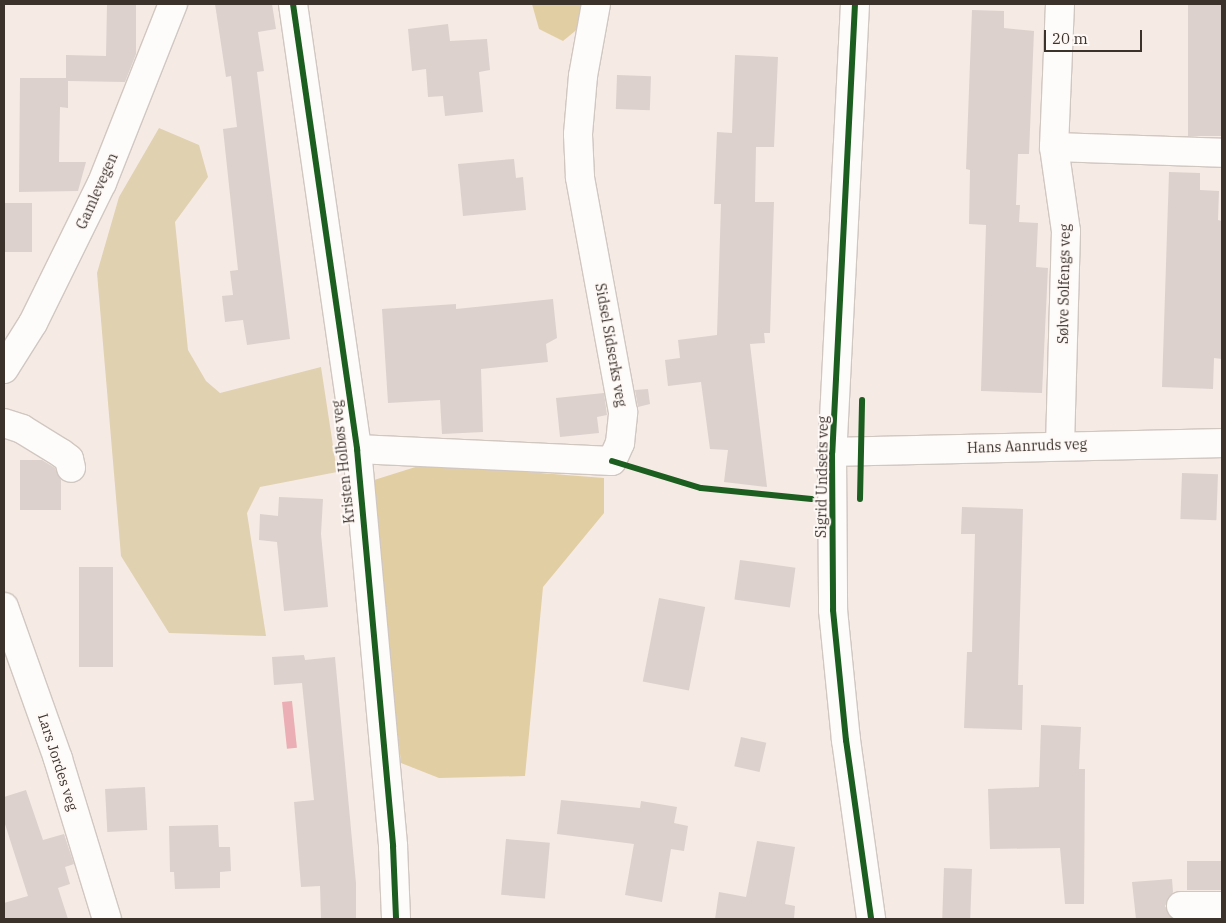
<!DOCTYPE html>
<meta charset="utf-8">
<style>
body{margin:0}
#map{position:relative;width:1226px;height:923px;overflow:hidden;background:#f6eae4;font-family:"IBM Plex Serif",serif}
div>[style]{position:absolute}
.green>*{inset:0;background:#e0d1b1}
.forest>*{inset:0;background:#e2cea3}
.water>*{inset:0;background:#eaaeb4;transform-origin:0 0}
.building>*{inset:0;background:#dcd1cd;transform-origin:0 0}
.roads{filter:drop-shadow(1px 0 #d1c7c1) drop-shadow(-1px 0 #d1c7c1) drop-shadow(0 1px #d1c7c1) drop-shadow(0 -1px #d1c7c1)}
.minor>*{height:28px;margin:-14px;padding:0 14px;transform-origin:14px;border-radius:14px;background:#fefcfb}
.cycleway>*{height:6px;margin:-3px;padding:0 3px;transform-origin:3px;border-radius:3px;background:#1b5e20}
span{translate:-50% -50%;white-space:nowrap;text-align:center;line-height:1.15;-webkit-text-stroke:4px #fef9f6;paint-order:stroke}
.street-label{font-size:14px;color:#3c322c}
.frame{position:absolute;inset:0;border:5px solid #3c322c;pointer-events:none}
.scale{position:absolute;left:1044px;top:30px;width:98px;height:22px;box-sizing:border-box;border:2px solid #3c322c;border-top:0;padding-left:6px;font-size:15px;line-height:18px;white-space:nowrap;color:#3c322c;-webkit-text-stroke:4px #fef9f6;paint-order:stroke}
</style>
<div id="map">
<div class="green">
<div style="clip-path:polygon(159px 128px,199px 145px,208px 177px,175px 222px,188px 350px,206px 381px,220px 393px,321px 367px,337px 472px,260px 487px,247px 513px,266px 636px,169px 633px,121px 556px,97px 273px,119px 197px)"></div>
</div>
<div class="forest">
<div style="clip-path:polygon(532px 4px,584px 4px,580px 27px,563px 41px,539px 29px)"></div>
<div style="clip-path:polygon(425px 464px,604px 478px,604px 513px,543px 587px,525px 776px,439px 778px,401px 763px,371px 481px)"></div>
</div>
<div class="water">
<div style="left:292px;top:701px;width:47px;height:10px;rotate:84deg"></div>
</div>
<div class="building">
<div style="clip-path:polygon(107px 4px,136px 4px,136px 54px,125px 82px,68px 81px,68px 108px,60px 107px,59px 162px,86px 162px,78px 191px,19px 192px,20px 78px,66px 78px,66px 55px,106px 56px)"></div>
<div style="clip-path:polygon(215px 4px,272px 4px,276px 29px,258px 32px,264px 71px,257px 72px,290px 339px,247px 345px,243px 320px,225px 322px,222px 296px,233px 295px,230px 271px,238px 270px,223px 129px,237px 127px,231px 76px,226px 77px)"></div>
<div style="left:1188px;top:4px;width:34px;height:132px"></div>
<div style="clip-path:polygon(972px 10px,1004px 11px,1004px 28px,1034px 31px,1029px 154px,1018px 154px,1016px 205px,1020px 205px,1019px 222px,1038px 223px,1036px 267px,1048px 268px,1042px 393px,981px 391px,986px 225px,969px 224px,970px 170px,966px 169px)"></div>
<div style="clip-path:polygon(448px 24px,450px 41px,487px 39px,490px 70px,479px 72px,483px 112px,445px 116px,443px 96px,428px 97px,426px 69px,412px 71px,408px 29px)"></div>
<div style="clip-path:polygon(735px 55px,778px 57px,774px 147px,756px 147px,755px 202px,774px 202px,770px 333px,764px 333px,765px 343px,750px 344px,767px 487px,724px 482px,728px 450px,710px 449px,701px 382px,668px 386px,665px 360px,680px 358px,678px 340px,717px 335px,721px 204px,714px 204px,717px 132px,732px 133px)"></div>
<div style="left:617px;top:75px;width:34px;height:34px;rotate:2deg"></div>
<div style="clip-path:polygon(514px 159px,516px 178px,523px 177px,526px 210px,463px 216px,458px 164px)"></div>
<div style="clip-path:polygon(1169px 172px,1200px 173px,1200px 190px,1219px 191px,1218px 220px,1222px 221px,1222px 359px,1214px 358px,1213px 389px,1162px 387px)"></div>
<div style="left:4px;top:203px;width:28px;height:49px"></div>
<div style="clip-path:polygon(553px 299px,557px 338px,546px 344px,548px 362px,481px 369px,483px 432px,442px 434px,440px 400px,388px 403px,382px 309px,456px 304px,456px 309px)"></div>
<div style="clip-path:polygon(648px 389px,650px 404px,638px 407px,635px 390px)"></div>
<div style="clip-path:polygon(604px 393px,607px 415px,597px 417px,599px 433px,560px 437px,556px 398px)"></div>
<div style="clip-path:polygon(20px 460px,42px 460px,55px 468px,61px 480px,61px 510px,20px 510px)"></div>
<div style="left:1182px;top:473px;width:36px;height:46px;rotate:2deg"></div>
<div style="clip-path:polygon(279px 497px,323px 499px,321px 534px,328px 607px,284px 611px,277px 542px,259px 540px,260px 514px,278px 516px)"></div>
<div style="clip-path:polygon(962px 507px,1023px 509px,1018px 685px,1023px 685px,1022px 730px,964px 728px,967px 652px,972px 652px,975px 534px,961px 534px)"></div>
<div style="left:740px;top:560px;width:56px;height:40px;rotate:8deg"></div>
<div style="left:79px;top:567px;width:34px;height:100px"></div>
<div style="left:659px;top:598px;width:47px;height:85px;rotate:11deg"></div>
<div style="clip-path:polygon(304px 655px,305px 660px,335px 657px,356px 883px,356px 919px,321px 919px,320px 886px,301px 887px,294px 802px,314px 800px,302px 683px,274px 685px,272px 657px)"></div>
<div style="clip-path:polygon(1041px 725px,1081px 727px,1079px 769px,1085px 769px,1084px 904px,1065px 904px,1060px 848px,990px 849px,988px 789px,1039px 787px)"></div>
<div style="left:741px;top:737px;width:26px;height:30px;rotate:13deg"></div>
<div style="left:145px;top:787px;width:43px;height:40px;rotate:87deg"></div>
<div style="clip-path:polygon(26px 790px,43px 840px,64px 834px,74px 864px,65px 867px,70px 884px,58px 888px,68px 919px,4px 919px,4px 903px,28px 896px,4px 821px,4px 797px)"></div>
<div style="clip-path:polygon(561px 800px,640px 808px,641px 801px,677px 807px,674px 823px,688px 826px,684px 851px,671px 849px,662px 902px,625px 895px,634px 844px,557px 834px)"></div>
<div style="clip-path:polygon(218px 825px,219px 847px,230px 847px,231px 871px,220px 872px,220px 888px,175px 889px,174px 872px,170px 872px,169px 826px)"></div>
<div style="left:506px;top:839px;width:44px;height:56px;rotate:5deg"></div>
<div style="clip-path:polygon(757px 841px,795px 847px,785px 904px,795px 906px,794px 919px,715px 919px,719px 892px,746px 897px)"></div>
<div style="left:1222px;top:861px;width:29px;height:35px;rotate:90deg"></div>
<div style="left:944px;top:868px;width:28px;height:51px;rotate:2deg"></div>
<div style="clip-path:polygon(1172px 879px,1173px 892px,1165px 906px,1172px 918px,1136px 919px,1132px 882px)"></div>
</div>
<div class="roads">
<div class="minor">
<div style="left:293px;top:4px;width:450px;rotate:81.8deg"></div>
<div style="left:357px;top:449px;width:399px;rotate:84.8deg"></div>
<div style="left:393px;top:846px;width:73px;rotate:87.6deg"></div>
<div style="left:855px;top:4px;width:449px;rotate:92.9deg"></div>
<div style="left:832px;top:452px;width:158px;rotate:89.6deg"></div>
<div style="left:833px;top:610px;width:131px;rotate:84.3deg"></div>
<div style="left:846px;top:740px;width:181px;rotate:82deg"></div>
<div style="left:1060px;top:4px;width:143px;rotate:92.4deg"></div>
<div style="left:1054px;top:147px;width:85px;rotate:81.9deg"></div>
<div style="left:1066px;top:231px;width:214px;rotate:91.6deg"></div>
<div style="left:1054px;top:147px;width:168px;rotate:2deg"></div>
<div style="left:4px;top:369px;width:54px;rotate:-57.8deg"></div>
<div style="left:33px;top:323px;width:156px;rotate:-63.8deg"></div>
<div style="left:102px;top:183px;width:193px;rotate:-68.4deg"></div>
<div style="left:4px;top:423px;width:19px;rotate:18deg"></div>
<div style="left:22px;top:429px;width:46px;rotate:31.6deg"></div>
<div style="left:61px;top:453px;width:10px;rotate:37deg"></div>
<div style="left:69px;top:459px;width:9px;rotate:77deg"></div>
<div style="left:357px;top:449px;width:255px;rotate:2.7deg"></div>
<div style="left:612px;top:461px;width:20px;rotate:-66deg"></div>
<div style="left:620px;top:443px;width:31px;rotate:-84deg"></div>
<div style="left:623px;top:412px;width:239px;rotate:-100.4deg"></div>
<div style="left:580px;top:177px;width:43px;rotate:-92.7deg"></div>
<div style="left:578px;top:134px;width:58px;rotate:-85.1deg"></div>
<div style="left:583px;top:76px;width:73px;rotate:-79.8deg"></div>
<div style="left:832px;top:452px;width:390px;rotate:-1.3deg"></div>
<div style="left:4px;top:607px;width:161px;rotate:70.4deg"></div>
<div style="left:58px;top:759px;width:167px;rotate:73deg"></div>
<div style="left:1181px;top:906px;width:41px"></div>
</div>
</div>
<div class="cycleway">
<div style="left:293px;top:4px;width:450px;rotate:81.8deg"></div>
<div style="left:357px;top:449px;width:399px;rotate:84.8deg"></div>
<div style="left:393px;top:846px;width:73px;rotate:87.6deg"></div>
<div style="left:855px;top:4px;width:449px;rotate:92.9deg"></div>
<div style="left:832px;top:452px;width:158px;rotate:89.6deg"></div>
<div style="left:833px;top:610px;width:131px;rotate:84.3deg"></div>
<div style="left:846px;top:740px;width:181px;rotate:82deg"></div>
<div style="left:612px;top:461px;width:93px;rotate:16.9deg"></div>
<div style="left:701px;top:488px;width:111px;rotate:5.7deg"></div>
<div style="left:860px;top:499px;width:99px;rotate:-88.8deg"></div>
</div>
<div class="street-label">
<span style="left:97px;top:191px;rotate:-66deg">Gamlevegen</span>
<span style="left:1064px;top:284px;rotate:-89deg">Sølve Solfengs veg</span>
<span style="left:611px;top:345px;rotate:80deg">Sidsel Sidserks veg</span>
<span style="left:1027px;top:446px;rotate:-2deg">Hans Aanruds veg</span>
<span style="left:343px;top:462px;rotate:-96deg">Kristen Holbøs veg</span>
<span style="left:822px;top:477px;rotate:-89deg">Sigrid Undsets veg</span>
<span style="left:58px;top:762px;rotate:72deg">Lars Jordes veg</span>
</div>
<div class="frame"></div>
<div class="scale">20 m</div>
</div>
